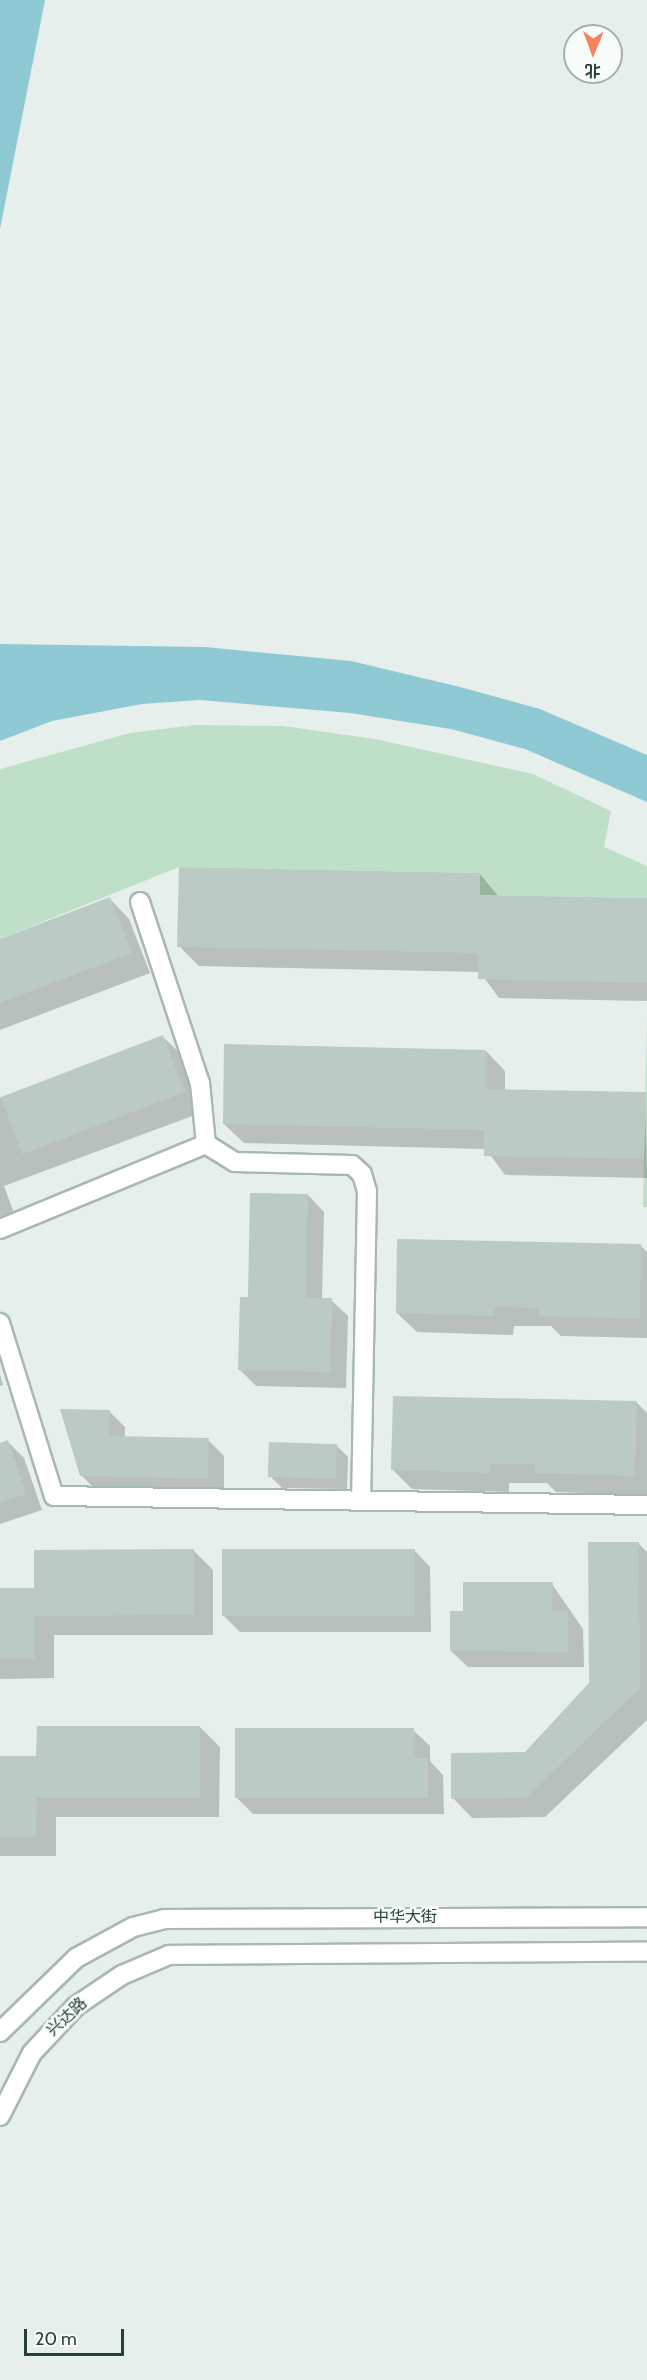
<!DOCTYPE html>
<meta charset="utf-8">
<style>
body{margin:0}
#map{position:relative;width:647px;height:2380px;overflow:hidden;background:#e6efeb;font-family:Cabin,"Noto Sans SC",sans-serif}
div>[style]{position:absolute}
.green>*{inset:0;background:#bfe0c8}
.water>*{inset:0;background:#8ec9d4}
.shadow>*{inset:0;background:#0003}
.building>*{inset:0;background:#bbcac4;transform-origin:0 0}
.roads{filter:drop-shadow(2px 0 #a8b8b2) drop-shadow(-2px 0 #a8b8b2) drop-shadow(0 2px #a8b8b2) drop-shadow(0 -2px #a8b8b2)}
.service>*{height:18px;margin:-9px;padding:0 9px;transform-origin:9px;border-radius:9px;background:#fff}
.tertiary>*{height:18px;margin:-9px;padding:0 9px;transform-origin:9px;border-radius:9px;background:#fff}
span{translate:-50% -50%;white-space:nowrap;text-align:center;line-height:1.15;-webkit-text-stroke:5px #f7fbf9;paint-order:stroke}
.street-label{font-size:16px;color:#24423a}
.north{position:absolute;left:563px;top:24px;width:60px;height:60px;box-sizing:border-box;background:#f7fbf9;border:2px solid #a3b1ad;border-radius:50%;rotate:181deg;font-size:16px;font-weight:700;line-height:24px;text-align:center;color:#24423a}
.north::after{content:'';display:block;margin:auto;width:21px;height:27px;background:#f4845f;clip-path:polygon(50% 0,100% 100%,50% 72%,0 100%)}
.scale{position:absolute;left:24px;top:2329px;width:100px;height:27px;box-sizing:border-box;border:3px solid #24423a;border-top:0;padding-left:8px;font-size:18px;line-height:21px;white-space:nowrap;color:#24423a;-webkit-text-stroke:4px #f7fbf9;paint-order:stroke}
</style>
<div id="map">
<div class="green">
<div style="clip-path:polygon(195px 725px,283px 726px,375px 739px,533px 774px,611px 811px,604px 847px,647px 866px,647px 898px,480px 895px,480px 873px,179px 867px,0 939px,0 769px,130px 733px)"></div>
<div style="clip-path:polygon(647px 1019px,647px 1207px,643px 1207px)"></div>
</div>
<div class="water">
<div style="clip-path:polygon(0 0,45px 0,0 229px)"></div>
<div style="clip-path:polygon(0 644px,205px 647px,351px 661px,460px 687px,540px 709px,647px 755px,647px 802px,525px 749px,451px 729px,350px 713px,200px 700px,142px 704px,52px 721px,0 741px)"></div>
</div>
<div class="shadow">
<div style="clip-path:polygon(480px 874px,499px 897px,647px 900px,647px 1001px,499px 998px,480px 972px,199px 966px,179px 946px)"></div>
<div style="clip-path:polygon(110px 899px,129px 919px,150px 973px,0 1030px,0 940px)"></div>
<div style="clip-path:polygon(163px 1037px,183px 1056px,203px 1112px,4px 1186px,17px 1221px,0 1227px,0 1098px)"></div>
<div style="clip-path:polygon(486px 1051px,505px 1071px,505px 1091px,645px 1094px,647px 1178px,505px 1175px,486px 1149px,244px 1143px,224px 1124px)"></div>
<div style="clip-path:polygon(308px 1195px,324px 1212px,322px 1300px,331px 1300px,348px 1316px,346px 1388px,256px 1386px,240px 1370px,250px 1298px)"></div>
<div style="clip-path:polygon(641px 1246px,647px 1252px,647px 1338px,561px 1336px,551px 1326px,514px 1326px,513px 1335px,417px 1332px,397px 1313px)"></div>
<div style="clip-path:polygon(0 1375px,3px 1385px,0 1386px)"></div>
<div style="clip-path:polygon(637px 1403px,647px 1413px,647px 1495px,556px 1492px,547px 1483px,509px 1483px,509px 1492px,412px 1489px,393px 1470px)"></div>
<div style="clip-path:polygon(109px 1411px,125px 1427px,125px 1438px,208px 1440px,224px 1456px,224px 1494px,98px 1492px,81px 1475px)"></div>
<div style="clip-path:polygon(8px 1442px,24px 1458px,42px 1510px,0 1524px,0 1445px)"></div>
<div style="clip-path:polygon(336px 1445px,348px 1457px,347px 1489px,282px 1488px,270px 1476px)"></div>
<div style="clip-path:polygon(638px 1543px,647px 1552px,647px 1720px,545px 1817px,472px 1818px,453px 1798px,526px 1753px,590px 1683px)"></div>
<div style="clip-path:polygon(193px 1550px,213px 1570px,213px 1635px,54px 1635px,54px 1678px,0 1679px,0 1589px,36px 1589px)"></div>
<div style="clip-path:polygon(414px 1550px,430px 1567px,431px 1632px,240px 1632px,224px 1616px)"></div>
<div style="clip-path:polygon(552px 1584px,583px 1629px,584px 1667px,468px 1667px,451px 1651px,464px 1613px)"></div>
<div style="clip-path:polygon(200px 1727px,220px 1747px,219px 1817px,56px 1817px,56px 1856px,0 1856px,0 1758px,38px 1758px)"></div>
<div style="clip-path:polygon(413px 1730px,430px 1746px,430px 1761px,443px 1775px,444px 1814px,253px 1814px,237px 1798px)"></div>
</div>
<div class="building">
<div style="clip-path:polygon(179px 867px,480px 873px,480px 895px,647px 898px,647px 983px,478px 979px,478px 953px,177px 947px)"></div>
<div style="clip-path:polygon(110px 897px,132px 953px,0 1003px,0 939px)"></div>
<div style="left:163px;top:1035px;width:61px;height:174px;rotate:69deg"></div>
<div style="clip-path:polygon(224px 1044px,486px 1050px,486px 1089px,646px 1092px,644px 1159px,484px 1156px,484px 1130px,223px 1124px)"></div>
<div style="clip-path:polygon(250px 1193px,308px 1194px,306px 1298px,332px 1298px,331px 1372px,238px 1370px,240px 1297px,248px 1297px)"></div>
<div style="clip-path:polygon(397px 1239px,641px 1244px,640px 1319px,539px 1316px,539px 1308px,495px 1307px,494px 1316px,396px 1313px)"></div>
<div style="clip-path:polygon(393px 1396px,637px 1401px,635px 1476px,535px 1473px,535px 1464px,490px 1464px,490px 1473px,391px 1470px)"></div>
<div style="clip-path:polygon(60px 1409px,110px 1410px,109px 1436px,209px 1438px,208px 1479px,80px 1476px)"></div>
<div style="clip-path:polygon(8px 1440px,26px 1494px,0 1503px,0 1443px)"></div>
<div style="left:269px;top:1442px;width:68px;height:35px;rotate:2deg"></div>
<div style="clip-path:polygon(588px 1542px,639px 1542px,640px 1688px,526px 1798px,451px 1799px,451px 1753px,525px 1752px,589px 1683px)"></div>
<div style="clip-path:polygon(194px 1549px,194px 1615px,35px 1616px,35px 1659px,0 1659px,0 1588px,34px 1588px,34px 1550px)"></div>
<div style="left:415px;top:1549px;width:67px;height:193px;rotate:90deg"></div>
<div style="clip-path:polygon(463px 1582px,553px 1582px,552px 1611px,568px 1611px,568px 1652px,450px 1651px,450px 1611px,463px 1611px)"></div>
<div style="clip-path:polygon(37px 1726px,200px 1726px,200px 1798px,37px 1798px,36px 1837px,0 1837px,0 1756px,36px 1756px)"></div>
<div style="clip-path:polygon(235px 1728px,414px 1728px,414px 1758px,428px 1758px,428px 1798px,235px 1798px)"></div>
</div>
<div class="roads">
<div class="service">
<div style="left:140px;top:902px;width:191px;rotate:71.7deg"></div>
<div style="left:200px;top:1083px;width:61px;rotate:84.4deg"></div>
<div style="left:206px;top:1144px;width:34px;rotate:32deg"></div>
<div style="left:235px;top:1162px;width:117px;rotate:1.5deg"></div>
<div style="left:352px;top:1165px;width:13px;rotate:42deg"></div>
<div style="left:362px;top:1174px;width:18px;rotate:74deg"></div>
<div style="left:367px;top:1191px;width:310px;rotate:91.1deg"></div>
<div style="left:0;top:1229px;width:223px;rotate:-22.4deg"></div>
<div style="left:0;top:1323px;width:181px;rotate:72.7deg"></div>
<div style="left:54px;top:1496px;width:593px;rotate:0.87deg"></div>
</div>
<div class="tertiary">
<div style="left:0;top:2032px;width:106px;rotate:-44.2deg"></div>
<div style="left:76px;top:1958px;width:65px;rotate:-28.5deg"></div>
<div style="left:133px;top:1927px;width:32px;rotate:-14deg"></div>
<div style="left:164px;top:1919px;width:483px;rotate:-0.2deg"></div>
<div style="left:0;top:2116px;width:71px;rotate:-63.1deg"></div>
<div style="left:32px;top:2053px;width:64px;rotate:-46.9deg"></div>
<div style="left:76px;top:2006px;width:55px;rotate:-34deg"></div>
<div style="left:122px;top:1975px;width:51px;rotate:-23.1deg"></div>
<div style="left:169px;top:1955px;width:478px;rotate:-0.4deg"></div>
</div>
</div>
<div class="street-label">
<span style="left:405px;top:1917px">中华大街</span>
<span style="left:67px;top:2017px;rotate:-43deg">兴达路</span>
</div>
<div class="north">北</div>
<div class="scale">20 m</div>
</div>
